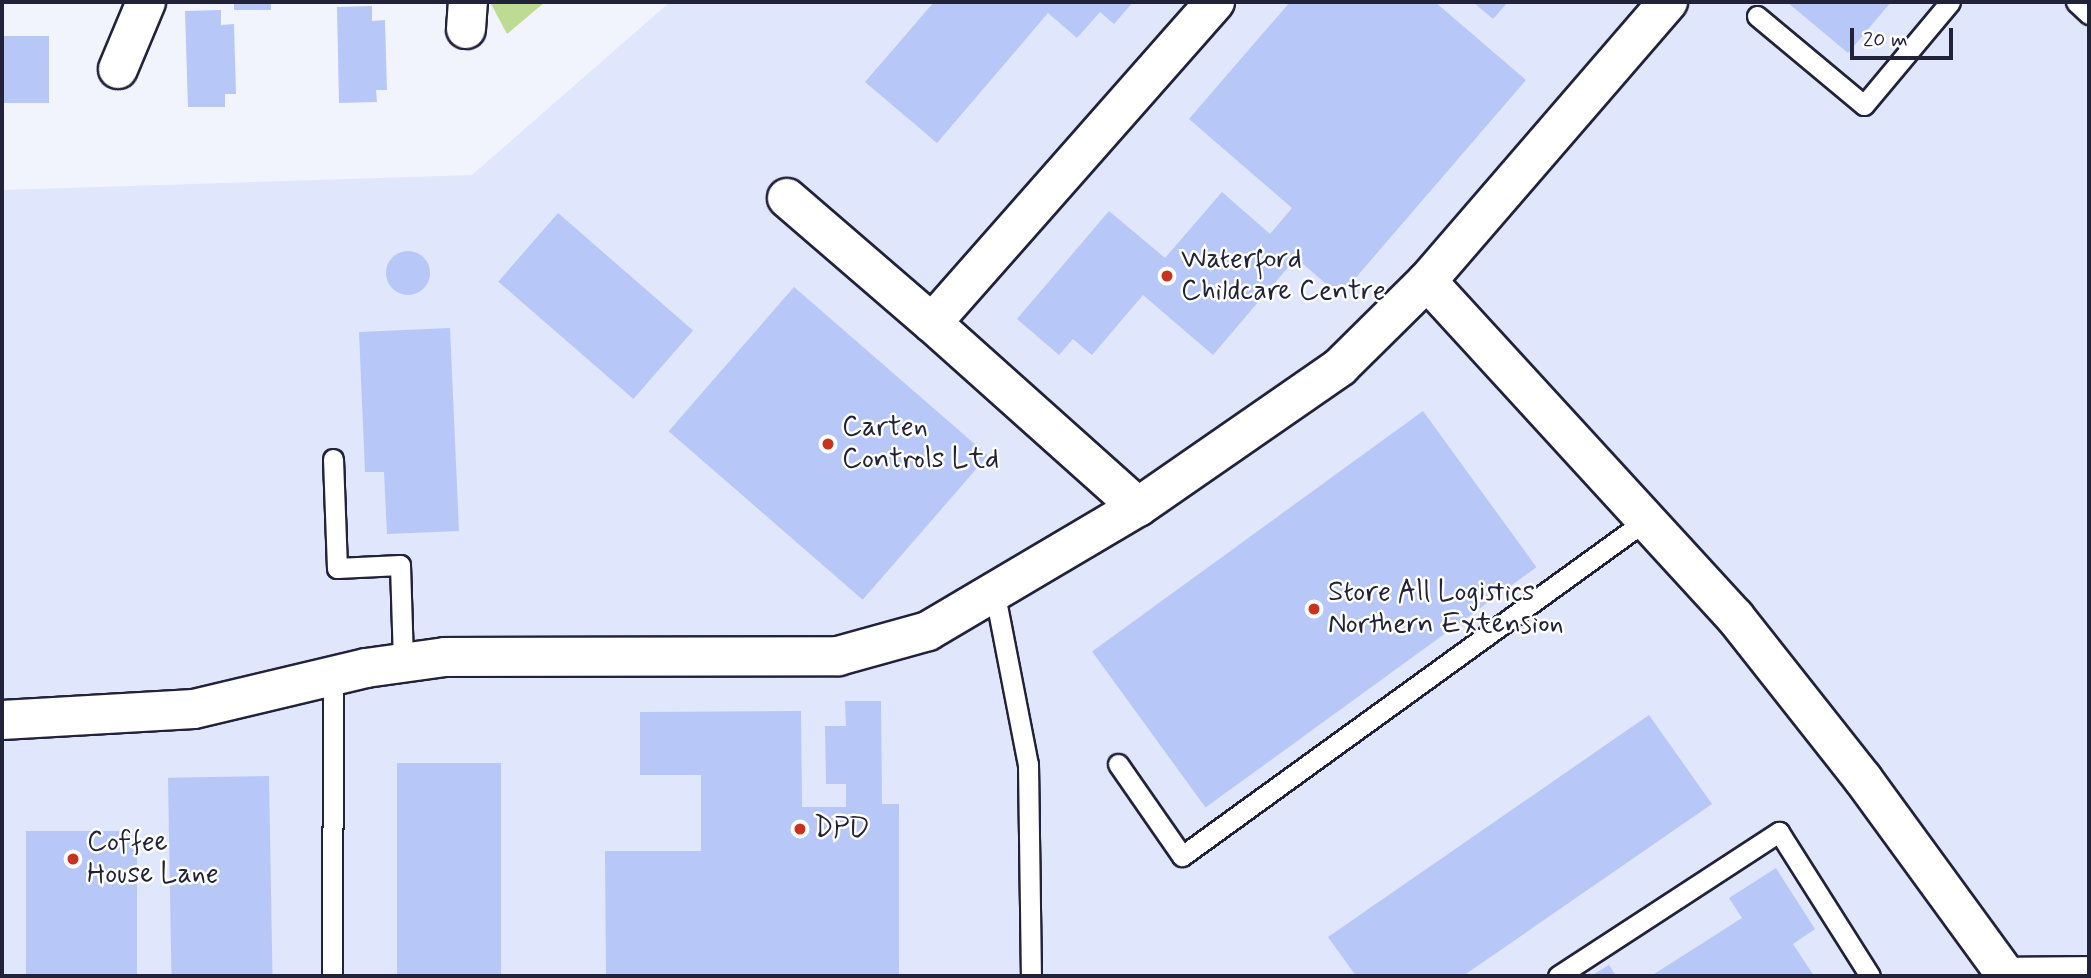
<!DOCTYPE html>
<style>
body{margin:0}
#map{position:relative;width:2091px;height:978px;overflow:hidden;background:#f1f4fd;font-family:Mynerve,sans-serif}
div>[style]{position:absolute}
.built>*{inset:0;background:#e0e6fb}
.green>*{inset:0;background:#bddb93}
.building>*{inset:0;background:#b7c7f7;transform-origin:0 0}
.round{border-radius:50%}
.roads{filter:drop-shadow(2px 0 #22223b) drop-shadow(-2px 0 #22223b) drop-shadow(0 2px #22223b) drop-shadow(0 -2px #22223b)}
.lane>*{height:19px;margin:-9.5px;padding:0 9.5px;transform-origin:9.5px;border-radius:9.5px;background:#fff}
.street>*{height:38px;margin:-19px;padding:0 19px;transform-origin:19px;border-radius:19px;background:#fff}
.dots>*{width:19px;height:19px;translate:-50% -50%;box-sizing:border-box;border:4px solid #fff;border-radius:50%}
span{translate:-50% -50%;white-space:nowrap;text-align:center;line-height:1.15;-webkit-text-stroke:5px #fff;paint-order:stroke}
.poi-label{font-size:28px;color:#22223b}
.left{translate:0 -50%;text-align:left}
.frame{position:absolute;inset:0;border:4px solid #22223b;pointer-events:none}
.scale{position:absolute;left:1850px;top:28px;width:103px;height:32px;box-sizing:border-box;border:4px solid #22223b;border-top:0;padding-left:9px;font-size:21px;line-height:24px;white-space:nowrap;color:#22223b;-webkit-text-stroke:5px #fff;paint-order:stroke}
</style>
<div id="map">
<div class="built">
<div style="clip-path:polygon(670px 2px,2089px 2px,2089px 976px,2px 976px,2px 190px,472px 175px)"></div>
</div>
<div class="green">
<div style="clip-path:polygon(490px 2px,545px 2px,507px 34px)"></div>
</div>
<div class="building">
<div style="left:234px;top:2px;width:37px;height:8px"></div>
<div style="clip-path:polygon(934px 2px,1133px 2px,1114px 24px,1100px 12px,1077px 38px,1048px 13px,937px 143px,865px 82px)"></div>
<div style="clip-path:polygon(1290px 2px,1435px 2px,1526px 80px,1340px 296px,1296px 258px,1213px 355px,1143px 295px,1092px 355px,1073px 339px,1059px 355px,1017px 319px,1109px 211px,1165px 258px,1222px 192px,1270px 234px,1292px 208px,1189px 119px)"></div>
<div style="clip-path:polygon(1473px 2px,1508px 2px,1493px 19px)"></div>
<div style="clip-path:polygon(1787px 2px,1891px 2px,1848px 53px)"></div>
<div style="clip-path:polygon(372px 6px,372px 21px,385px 20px,387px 90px,376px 90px,377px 102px,339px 103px,337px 7px)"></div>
<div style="clip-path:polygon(221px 10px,221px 25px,234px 24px,236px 94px,225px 94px,225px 107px,188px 107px,185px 11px)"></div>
<div style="left:2px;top:36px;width:47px;height:67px"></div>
<div style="left:558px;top:213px;width:179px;height:91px;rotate:41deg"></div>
<div class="round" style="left:386px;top:251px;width:44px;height:44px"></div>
<div style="left:794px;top:287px;width:257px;height:191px;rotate:41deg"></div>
<div style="clip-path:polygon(450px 328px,459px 531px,387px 534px,384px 472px,365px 472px,359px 332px)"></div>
<div style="left:1423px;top:411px;width:193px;height:409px;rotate:54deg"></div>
<div style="clip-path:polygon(845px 701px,881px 701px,882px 804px,899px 804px,899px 976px,606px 976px,605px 851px,701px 851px,701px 775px,640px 775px,640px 712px,801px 711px,802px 807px,846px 807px,846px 784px,826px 784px,825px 726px,846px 726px)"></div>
<div style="clip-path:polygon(1649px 715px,1712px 804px,1463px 976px,1356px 976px,1328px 937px)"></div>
<div style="left:397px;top:763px;width:104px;height:213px"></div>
<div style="left:269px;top:776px;width:200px;height:101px;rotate:89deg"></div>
<div style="left:137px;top:831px;width:145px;height:111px;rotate:90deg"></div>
<div style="clip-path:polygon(1776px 868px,1815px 929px,1793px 944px,1814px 976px,1651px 976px,1742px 918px,1729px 898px)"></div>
<div style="clip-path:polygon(1609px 965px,1616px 976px,1591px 976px)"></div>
</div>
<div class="roads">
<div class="lane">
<div style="left:2076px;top:2px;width:18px;rotate:43deg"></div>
<div style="left:1757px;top:16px;width:139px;rotate:39.8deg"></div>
<div style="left:1864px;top:105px;width:134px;rotate:-50.1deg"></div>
<div style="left:333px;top:459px;width:109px;rotate:87.9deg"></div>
<div style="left:337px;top:568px;width:63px;rotate:-2.7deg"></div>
<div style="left:400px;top:565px;width:96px;rotate:88.2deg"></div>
<div style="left:995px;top:595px;width:172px;rotate:79deg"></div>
<div style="left:1028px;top:764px;width:212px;rotate:89.2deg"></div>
<div style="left:1118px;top:764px;width:112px;rotate:55.2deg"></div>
<div style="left:1182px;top:856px;width:576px;rotate:-35.9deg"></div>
<div style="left:2000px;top:967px;width:89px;rotate:-0.6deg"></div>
<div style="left:332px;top:976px;width:300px;rotate:-89.8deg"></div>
<div style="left:1558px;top:976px;width:264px;rotate:-33.1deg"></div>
<div style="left:1779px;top:832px;width:170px;rotate:57.7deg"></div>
</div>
<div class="street">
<div style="left:466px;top:29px;width:27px;rotate:-86deg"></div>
<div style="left:118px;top:69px;width:73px;rotate:-67.3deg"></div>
<div style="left:787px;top:198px;width:191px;rotate:40.8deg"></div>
<div style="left:1427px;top:281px;width:456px;rotate:47.5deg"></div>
<div style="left:1735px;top:617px;width:206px;rotate:51.7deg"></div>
<div style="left:1863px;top:779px;width:233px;rotate:53.9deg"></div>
<div style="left:1138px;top:507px;width:276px;rotate:-138.2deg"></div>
<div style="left:932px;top:323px;width:428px;rotate:-48.6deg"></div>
<div style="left:2px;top:720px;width:192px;rotate:-3.3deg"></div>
<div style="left:194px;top:709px;width:177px;rotate:-13.4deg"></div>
<div style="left:366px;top:668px;width:80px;rotate:-7.9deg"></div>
<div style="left:445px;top:657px;width:393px;rotate:-0.1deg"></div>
<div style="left:838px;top:656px;width:93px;rotate:-15.5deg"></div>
<div style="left:928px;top:631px;width:244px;rotate:-30.6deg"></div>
<div style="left:1138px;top:507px;width:246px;rotate:-34.7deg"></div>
<div style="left:1340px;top:367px;width:122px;rotate:-44.7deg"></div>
<div style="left:1427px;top:281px;width:369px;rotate:-49.2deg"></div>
</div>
</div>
<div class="dots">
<div style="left:1167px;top:276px;background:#c8321e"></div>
<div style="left:828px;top:444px;background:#c8321e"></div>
<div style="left:1314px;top:609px;background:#c8321e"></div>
<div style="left:800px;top:829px;background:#c8321e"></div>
<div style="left:73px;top:859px;background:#c8321e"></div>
</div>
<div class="poi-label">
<span class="left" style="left:1181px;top:276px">Waterford<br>Childcare Centre</span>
<span class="left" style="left:842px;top:444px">Carten<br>Controls Ltd</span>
<span class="left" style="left:1328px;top:609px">Store All Logistics<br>Northern Extension</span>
<span class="left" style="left:814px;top:829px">DPD</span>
<span class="left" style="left:87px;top:859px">Coffee<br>House Lane</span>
</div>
<div class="frame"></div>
<div class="scale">20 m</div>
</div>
